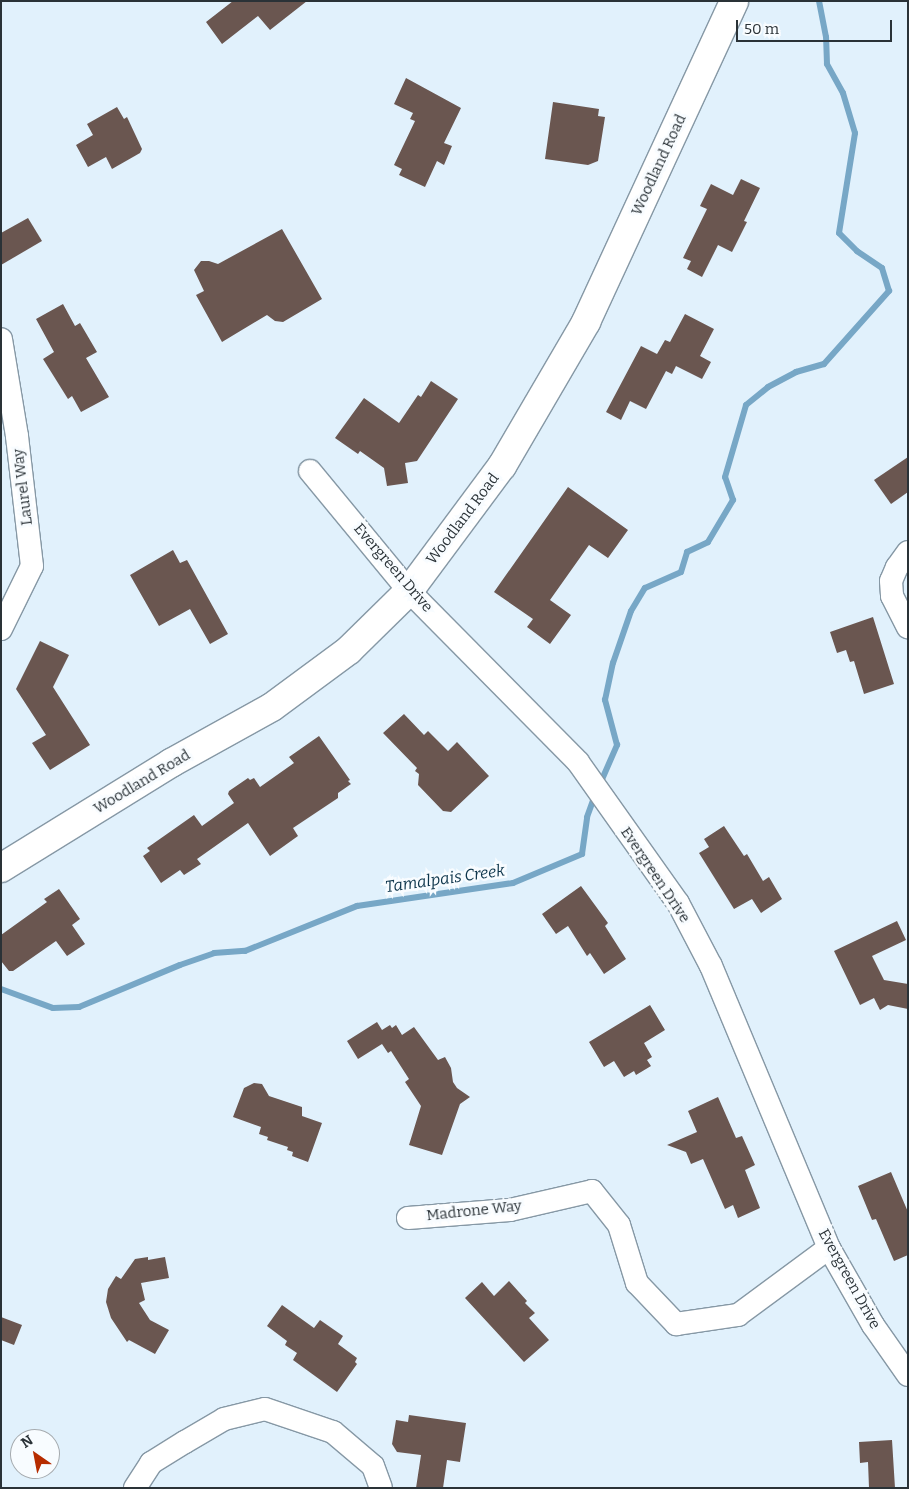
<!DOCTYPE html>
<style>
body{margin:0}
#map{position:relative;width:909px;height:1489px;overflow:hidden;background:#e1f1fc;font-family:Bitter,serif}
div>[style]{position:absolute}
.stream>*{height:6px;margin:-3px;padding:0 3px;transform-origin:3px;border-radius:3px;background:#77a7c6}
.building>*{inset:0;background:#6a5650}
.roads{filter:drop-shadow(1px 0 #8698a5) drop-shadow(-1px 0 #8698a5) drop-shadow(0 1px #8698a5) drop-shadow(0 -1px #8698a5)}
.minor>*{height:22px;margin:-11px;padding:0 11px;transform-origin:11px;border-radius:11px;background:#fff}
.tertiary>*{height:28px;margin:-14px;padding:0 14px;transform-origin:14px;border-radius:14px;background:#fff}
span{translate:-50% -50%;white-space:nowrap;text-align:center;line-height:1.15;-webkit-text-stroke:5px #f8fcff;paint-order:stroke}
.street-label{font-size:15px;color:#2a3237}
.water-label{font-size:16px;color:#0d354b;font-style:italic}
.frame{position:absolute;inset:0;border:2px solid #2a3237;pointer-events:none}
.north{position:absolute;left:10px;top:1429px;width:50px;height:50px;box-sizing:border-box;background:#f8fcff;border:1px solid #a6abaf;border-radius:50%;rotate:327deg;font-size:14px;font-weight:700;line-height:20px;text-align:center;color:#2a3237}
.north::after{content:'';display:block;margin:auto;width:18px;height:22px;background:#b62c00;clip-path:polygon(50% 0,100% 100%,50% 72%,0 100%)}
.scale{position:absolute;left:736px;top:20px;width:156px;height:22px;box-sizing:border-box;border:2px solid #2a3237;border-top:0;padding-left:6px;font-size:15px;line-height:18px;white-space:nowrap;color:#2a3237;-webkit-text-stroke:4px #f8fcff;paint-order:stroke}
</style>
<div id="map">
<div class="stream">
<div style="left:600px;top:784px;width:43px;rotate:-66.4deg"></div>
<div style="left:617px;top:745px;width:47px;rotate:-104.9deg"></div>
<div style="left:605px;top:700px;width:38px;rotate:-78deg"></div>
<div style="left:613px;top:663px;width:55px;rotate:-70.9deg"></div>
<div style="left:631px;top:611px;width:27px;rotate:-59deg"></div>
<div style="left:645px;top:588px;width:39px;rotate:-24deg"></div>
<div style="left:681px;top:572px;width:21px;rotate:-73deg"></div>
<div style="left:687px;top:552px;width:23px;rotate:-25deg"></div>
<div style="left:708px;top:542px;width:49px;rotate:-59.2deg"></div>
<div style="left:733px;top:500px;width:24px;rotate:-109deg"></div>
<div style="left:725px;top:477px;width:75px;rotate:-73.7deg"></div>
<div style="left:746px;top:405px;width:28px;rotate:-39deg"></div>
<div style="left:768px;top:387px;width:32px;rotate:-28deg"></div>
<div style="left:796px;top:372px;width:29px;rotate:-16deg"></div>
<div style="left:824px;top:364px;width:98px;rotate:-48.3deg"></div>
<div style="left:889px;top:291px;width:24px;rotate:-107deg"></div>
<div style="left:882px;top:268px;width:30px;rotate:-146deg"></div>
<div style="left:857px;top:251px;width:25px;rotate:-135deg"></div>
<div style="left:839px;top:233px;width:101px;rotate:-80.9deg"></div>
<div style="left:855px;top:133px;width:42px;rotate:-106.7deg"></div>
<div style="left:843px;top:93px;width:33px;rotate:-119deg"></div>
<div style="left:827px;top:64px;width:27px;rotate:-92deg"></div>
<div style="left:826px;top:37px;width:37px;rotate:-101deg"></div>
<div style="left:1px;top:989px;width:55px;rotate:20.1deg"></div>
<div style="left:53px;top:1008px;width:26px;rotate:-2deg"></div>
<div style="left:79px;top:1007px;width:109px;rotate:-22.6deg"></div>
<div style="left:180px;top:965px;width:36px;rotate:-19deg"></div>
<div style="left:214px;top:953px;width:31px;rotate:-4deg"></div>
<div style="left:245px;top:951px;width:121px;rotate:-21.9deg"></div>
<div style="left:357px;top:906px;width:158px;rotate:-8.4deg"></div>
<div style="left:513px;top:883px;width:75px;rotate:-22.8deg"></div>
<div style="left:582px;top:854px;width:37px;rotate:-82deg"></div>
<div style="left:587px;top:817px;width:23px;rotate:-70deg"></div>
</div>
<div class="building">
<div style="clip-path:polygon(233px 1px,307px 1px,270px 30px,258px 16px,222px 44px,206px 22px)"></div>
<div style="clip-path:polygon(406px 78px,461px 108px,444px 143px,452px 146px,444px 165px,437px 161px,425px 187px,399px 175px,402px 169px,394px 165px,415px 121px,410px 119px,413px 113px,394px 104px)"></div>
<div style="clip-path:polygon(553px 102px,599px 109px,598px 116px,605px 117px,598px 161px,588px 165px,545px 159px)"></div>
<div style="clip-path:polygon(117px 107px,124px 119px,127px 117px,142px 149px,140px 153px,112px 169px,106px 157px,88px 167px,76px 145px,93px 135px,87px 124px)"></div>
<div style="clip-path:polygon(741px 179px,760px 188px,744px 221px,747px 222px,732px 252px,718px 245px,702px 277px,687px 269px,691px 261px,683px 258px,707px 209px,700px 206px,711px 184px,733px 195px)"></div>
<div style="clip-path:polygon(28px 218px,42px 241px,1px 265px,1px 233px)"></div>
<div style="clip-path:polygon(282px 229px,322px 299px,283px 322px,275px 321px,267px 315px,222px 342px,196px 295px,204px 291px,194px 270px,201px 261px,209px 261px,218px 264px)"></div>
<div style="clip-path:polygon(63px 304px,75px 326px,80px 323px,97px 352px,86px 358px,109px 397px,81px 412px,72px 396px,68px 399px,43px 359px,54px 352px,36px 319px)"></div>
<div style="clip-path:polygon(685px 314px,714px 329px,700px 356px,711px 362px,702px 379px,676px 366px,672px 374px,666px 371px,646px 409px,630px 401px,621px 420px,606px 412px,641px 346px,657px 354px,665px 340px,670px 342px)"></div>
<div style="clip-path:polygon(431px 381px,458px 399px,417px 461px,405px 463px,408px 483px,387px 486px,384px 468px,360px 451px,358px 454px,335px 438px,364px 398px,399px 423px,418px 395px,421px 397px)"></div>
<div style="clip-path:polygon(908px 457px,908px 492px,891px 504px,874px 480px)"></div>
<div style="clip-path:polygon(568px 487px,628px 530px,608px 558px,589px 545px,550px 600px,571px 615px,550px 644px,527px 627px,533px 619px,494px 592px)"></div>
<div style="clip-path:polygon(173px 550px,180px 563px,187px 560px,228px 634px,210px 644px,190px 609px,159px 626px,130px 575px)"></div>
<div style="clip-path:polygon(873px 617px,894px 684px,864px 694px,854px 661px,850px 662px,846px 650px,837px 653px,830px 632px)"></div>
<div style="clip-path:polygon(40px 641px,69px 655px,53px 687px,90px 745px,50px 770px,32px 743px,46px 735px,16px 689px)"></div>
<div style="clip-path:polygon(404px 714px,424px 735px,428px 731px,448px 751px,457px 742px,489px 776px,451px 812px,443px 811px,418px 785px,419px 774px,415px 771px,417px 768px,383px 733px)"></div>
<div style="clip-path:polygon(319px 736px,350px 780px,348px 781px,351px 784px,338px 793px,338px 798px,293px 828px,298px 836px,270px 856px,248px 823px,197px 859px,201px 864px,184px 875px,180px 870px,161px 883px,143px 856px,150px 851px,147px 848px,194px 815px,202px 826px,234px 803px,228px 794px,229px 791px,248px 778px,250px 780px,254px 778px,260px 787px,294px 763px,289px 757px)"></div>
<div style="clip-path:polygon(724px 826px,744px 856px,747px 854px,763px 881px,769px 877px,782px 899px,761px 913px,752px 899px,734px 909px,699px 853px,709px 847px,704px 839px)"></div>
<div style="clip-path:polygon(581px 886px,608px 923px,605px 926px,626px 959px,604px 974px,590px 953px,587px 956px,568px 926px,556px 934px,542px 914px)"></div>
<div style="clip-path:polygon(59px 889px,80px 919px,72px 925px,85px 944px,67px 956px,56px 941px,13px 971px,9px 971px,1px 961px,1px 935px,47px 902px,44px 899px)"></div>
<div style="clip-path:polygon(897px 921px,906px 940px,872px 956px,884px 980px,908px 984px,908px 1009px,888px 1005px,880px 1010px,874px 998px,860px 1005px,834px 951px)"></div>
<div style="clip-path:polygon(650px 1005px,665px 1030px,644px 1043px,652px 1057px,647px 1060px,651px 1066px,636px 1075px,634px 1071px,624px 1077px,614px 1061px,604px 1067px,589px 1042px)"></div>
<div style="clip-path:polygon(377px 1022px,382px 1030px,390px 1025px,392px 1028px,396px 1025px,402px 1035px,414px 1027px,438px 1060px,445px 1057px,451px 1068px,453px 1082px,457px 1088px,470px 1097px,460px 1104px,442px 1155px,409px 1145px,421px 1106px,405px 1082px,409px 1079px,391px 1051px,388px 1053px,382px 1044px,358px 1059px,347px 1041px)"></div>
<div style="clip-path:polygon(254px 1083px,262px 1084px,269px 1096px,302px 1107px,302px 1116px,322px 1123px,308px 1162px,292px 1156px,293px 1152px,287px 1150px,288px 1147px,267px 1140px,268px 1137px,259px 1134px,261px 1127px,233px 1117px,244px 1088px)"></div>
<div style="clip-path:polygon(718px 1097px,736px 1138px,742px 1136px,755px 1165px,745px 1170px,760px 1208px,738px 1218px,733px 1205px,725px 1209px,703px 1159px,691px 1164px,686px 1152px,667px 1145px,697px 1132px,688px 1111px)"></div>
<div style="clip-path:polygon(891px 1172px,908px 1212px,908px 1255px,894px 1261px,876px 1219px,872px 1220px,858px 1186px)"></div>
<div style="clip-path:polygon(148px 1257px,148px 1260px,165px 1257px,169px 1278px,141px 1283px,145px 1300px,139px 1303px,150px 1320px,169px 1330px,155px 1354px,129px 1340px,127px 1342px,111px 1318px,106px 1302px,108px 1289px,116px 1276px,121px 1279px,135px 1259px)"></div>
<div style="clip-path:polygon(509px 1281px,527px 1301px,525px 1303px,535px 1313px,529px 1318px,549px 1340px,524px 1362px,465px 1298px,482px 1282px,494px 1296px)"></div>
<div style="clip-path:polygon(282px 1305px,314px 1328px,320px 1320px,343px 1336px,338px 1344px,357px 1358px,355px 1362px,357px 1364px,337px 1392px,293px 1360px,297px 1353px,285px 1345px,287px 1341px,267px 1326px)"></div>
<div style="clip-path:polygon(1px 1317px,22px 1325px,14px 1345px,1px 1340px)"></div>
<div style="clip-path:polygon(409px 1415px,466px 1423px,460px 1462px,447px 1460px,443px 1488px,416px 1488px,421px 1455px,397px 1452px,392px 1444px,396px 1420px,408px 1422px)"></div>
<div style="clip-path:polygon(892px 1440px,895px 1488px,869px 1488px,868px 1462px,860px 1463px,859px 1442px)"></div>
</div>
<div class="roads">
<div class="minor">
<div style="left:310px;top:471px;width:156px;rotate:50.5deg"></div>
<div style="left:409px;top:591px;width:240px;rotate:45.3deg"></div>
<div style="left:578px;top:762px;width:173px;rotate:54.7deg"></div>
<div style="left:678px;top:903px;width:71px;rotate:62.4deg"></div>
<div style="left:711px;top:966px;width:306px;rotate:67.3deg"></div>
<div style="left:829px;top:1248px;width:89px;rotate:60.3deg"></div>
<div style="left:873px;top:1325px;width:61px;rotate:55deg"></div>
<div style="left:908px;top:552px;width:19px;rotate:126deg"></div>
<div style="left:897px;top:567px;width:15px;rotate:113deg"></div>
<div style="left:891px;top:581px;width:15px;rotate:86deg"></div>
<div style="left:892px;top:596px;width:35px;rotate:63deg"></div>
<div style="left:1px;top:629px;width:70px;rotate:-63.8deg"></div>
<div style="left:32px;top:566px;width:131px;rotate:-96.6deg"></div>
<div style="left:17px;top:436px;width:98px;rotate:-99.4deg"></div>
<div style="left:408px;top:1218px;width:102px;rotate:-4.5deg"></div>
<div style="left:510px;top:1210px;width:84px;rotate:-13deg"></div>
<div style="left:592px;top:1191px;width:43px;rotate:51.5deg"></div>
<div style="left:619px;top:1225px;width:61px;rotate:72.8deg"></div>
<div style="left:637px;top:1283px;width:57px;rotate:46.4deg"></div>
<div style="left:676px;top:1324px;width:63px;rotate:-8.3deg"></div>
<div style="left:738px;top:1315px;width:113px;rotate:-36.4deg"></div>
<div style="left:135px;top:1488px;width:30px;rotate:-57deg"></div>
<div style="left:151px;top:1463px;width:40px;rotate:-32deg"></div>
<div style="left:185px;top:1442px;width:45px;rotate:-30.5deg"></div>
<div style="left:224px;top:1419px;width:42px;rotate:-13.7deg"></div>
<div style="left:265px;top:1409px;width:72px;rotate:18.7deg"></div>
<div style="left:333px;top:1432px;width:52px;rotate:40.4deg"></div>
<div style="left:373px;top:1466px;width:23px;rotate:70deg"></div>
</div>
<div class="tertiary">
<div style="left:1px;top:868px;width:200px;rotate:-31.7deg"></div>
<div style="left:171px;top:763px;width:115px;rotate:-29deg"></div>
<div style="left:272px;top:707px;width:96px;rotate:-36.5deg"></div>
<div style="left:349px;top:650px;width:84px;rotate:-44.5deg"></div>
<div style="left:409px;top:591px;width:156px;rotate:-53.4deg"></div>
<div style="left:502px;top:466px;width:167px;rotate:-59.7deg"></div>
<div style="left:586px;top:322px;width:353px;rotate:-65.2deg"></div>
</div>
</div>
<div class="street-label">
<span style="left:659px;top:165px;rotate:-65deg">Woodland Road</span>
<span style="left:23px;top:487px;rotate:-97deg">Laurel Way</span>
<span style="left:463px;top:519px;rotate:-53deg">Woodland Road</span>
<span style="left:393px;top:568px;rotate:49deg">Evergreen Drive</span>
<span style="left:142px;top:782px;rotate:-31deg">Woodland Road</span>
<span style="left:655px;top:875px;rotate:56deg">Evergreen Drive</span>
<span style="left:474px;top:1211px;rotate:-6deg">Madrone Way</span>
<span style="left:849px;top:1279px;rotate:61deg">Evergreen Drive</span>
</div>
<div class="water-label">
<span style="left:445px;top:879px;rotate:-8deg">Tamalpais Creek</span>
</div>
<div class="frame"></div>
<div class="north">N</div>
<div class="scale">50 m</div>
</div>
